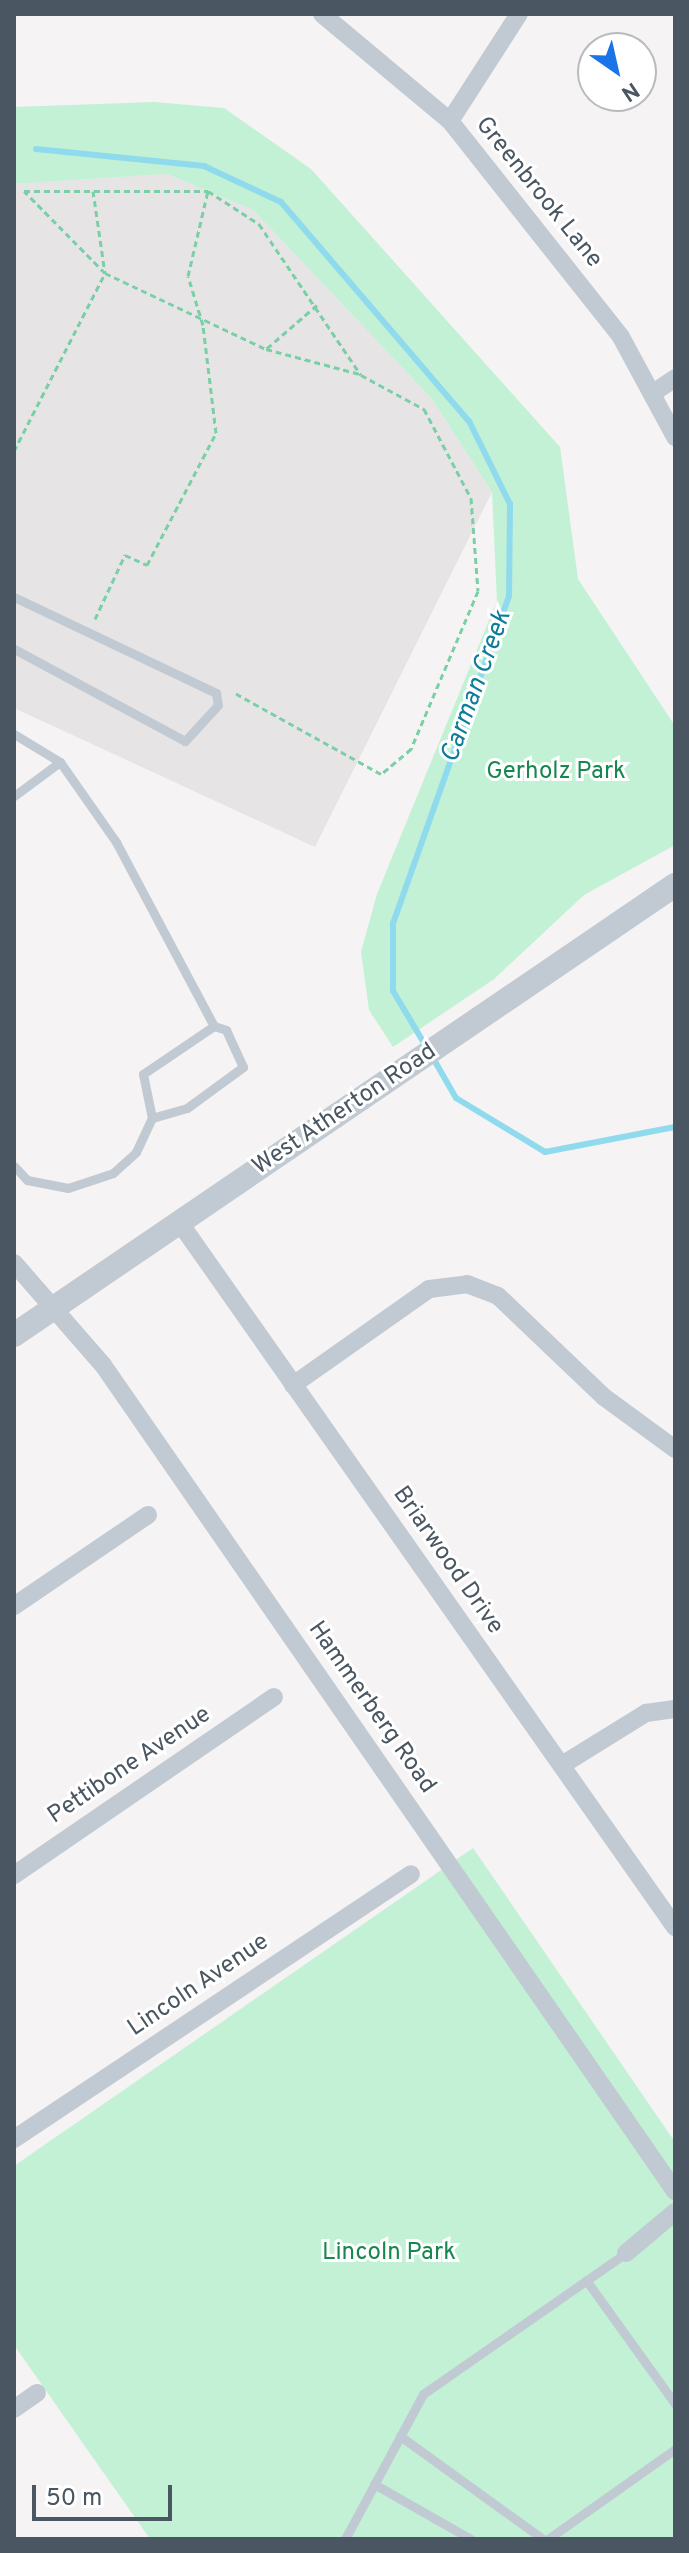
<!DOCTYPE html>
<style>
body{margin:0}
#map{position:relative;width:689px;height:2553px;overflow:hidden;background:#f5f3f3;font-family:Overpass,sans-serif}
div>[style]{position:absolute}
.education>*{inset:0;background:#e6e4e5}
.green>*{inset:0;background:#c3f1d5}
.stream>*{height:6px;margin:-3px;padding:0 3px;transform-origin:3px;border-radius:3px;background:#90daee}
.path>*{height:3px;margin-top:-1.5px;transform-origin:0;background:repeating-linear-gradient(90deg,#7ad0a6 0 6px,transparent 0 10px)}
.service>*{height:9px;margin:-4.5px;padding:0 4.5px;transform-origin:4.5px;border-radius:4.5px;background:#c1cad2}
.minor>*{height:18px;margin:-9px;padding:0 9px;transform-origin:9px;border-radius:9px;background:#c1cad2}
.tertiary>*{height:24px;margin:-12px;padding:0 12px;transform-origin:12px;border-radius:12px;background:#c1cad2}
span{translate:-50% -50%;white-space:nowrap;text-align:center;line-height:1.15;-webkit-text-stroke:6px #fff;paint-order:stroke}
.street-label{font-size:24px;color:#4a5661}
.park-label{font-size:24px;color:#17864f}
.water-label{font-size:26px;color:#0c7c9b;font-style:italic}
.frame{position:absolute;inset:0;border:16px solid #4a5661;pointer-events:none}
.north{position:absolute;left:577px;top:32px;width:80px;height:80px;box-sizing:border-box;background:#fff;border:2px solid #b7bbc0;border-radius:50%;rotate:146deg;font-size:22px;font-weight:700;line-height:32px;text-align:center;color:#4a5661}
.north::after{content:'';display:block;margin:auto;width:28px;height:36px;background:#1a73e8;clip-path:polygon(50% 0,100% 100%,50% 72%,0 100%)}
.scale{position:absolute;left:32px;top:2485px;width:140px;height:36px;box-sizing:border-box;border:4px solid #4a5661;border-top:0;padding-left:10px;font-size:24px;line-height:28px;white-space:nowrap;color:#4a5661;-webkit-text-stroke:6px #fff;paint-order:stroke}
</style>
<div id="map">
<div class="education">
<div style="clip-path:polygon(167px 174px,253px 210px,431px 398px,492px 492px,315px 847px,14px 708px,14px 184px)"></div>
</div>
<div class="green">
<div style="clip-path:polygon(154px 102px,224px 108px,311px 169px,560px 447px,578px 579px,675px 726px,675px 845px,584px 895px,494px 979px,393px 1047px,369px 1010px,361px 952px,377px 894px,497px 601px,492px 492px,431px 398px,253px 210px,167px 174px,14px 184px,14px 107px)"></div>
<div style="clip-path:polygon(473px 1848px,675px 2142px,675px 2539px,150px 2539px,14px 2345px,14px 2166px)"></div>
</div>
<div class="stream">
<div style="left:36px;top:149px;width:169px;rotate:5.8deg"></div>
<div style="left:204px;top:166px;width:85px;rotate:25.1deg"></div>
<div style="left:281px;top:202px;width:289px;rotate:49.4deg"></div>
<div style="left:469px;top:421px;width:93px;rotate:63.7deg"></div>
<div style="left:510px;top:504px;width:92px;rotate:90.6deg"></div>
<div style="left:509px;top:596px;width:347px;rotate:109.5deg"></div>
<div style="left:393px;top:923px;width:68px;rotate:90deg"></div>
<div style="left:393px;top:991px;width:66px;rotate:59.2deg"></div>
<div style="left:433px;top:1058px;width:46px;rotate:60.1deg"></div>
<div style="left:456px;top:1098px;width:104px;rotate:31.2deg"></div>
<div style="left:545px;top:1152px;width:132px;rotate:-10.9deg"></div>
</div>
<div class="path">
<div style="left:93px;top:191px;width:83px;rotate:81.7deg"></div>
<div style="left:105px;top:273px;width:178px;rotate:25.3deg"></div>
<div style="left:317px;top:305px;width:67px;rotate:139.2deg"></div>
<div style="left:266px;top:349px;width:97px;rotate:14.9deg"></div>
<div style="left:14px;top:451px;width:200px;rotate:-62.9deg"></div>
<div style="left:105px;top:273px;width:115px;rotate:-134.6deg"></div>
<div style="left:24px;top:191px;width:184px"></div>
<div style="left:208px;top:191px;width:61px;rotate:32.9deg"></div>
<div style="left:259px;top:224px;width:182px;rotate:56deg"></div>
<div style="left:361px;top:375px;width:72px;rotate:28.4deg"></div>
<div style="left:424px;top:409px;width:101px;rotate:62.2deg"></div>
<div style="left:471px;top:498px;width:93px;rotate:85.7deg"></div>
<div style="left:478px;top:591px;width:172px;rotate:113deg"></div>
<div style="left:411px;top:749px;width:39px;rotate:140deg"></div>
<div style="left:381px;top:774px;width:167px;rotate:-151deg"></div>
<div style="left:95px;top:619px;width:71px;rotate:-64.9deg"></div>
<div style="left:125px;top:555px;width:24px;rotate:24deg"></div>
<div style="left:147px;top:565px;width:149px;rotate:-62.4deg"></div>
<div style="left:216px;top:433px;width:109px;rotate:-96.9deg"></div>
<div style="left:203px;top:325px;width:51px;rotate:-107deg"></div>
<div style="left:188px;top:276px;width:87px;rotate:-76.8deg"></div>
</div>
<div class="service">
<div style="left:14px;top:597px;width:224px;rotate:25.4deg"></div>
<div style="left:216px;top:693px;width:12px;rotate:81deg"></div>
<div style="left:218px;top:705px;width:49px;rotate:132.5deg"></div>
<div style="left:185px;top:741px;width:194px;rotate:-151.7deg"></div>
<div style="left:14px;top:734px;width:54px;rotate:31.3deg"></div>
<div style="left:60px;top:762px;width:57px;rotate:143.5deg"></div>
<div style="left:60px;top:762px;width:98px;rotate:55deg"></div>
<div style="left:116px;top:842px;width:208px;rotate:62deg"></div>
<div style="left:14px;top:1166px;width:19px;rotate:47deg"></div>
<div style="left:27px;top:1180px;width:42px;rotate:11deg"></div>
<div style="left:68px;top:1188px;width:47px;rotate:-18.4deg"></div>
<div style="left:113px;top:1173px;width:31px;rotate:-42deg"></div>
<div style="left:136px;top:1152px;width:38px;rotate:-65deg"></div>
<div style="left:152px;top:1118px;width:45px;rotate:-101.6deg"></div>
<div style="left:143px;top:1074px;width:86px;rotate:-34.1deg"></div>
<div style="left:214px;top:1026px;width:13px;rotate:18deg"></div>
<div style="left:226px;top:1030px;width:41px;rotate:65.3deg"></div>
<div style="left:243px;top:1067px;width:69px;rotate:143.8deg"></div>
<div style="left:187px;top:1108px;width:36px;rotate:164deg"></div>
<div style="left:586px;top:2280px;width:153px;rotate:54.3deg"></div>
<div style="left:400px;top:2436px;width:176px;rotate:35.8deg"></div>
<div style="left:374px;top:2484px;width:112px;rotate:29.6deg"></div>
<div style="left:345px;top:2539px;width:165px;rotate:-61.7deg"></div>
<div style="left:423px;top:2394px;width:247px;rotate:-34.8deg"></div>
<div style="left:548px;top:2539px;width:156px;rotate:-35.3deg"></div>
</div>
<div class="minor">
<div style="left:322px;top:14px;width:167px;rotate:39.9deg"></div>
<div style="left:450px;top:121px;width:275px;rotate:51.6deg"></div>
<div style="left:621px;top:337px;width:114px;rotate:61.6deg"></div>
<div style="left:450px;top:121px;width:127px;rotate:-57.2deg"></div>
<div style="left:656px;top:391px;width:23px;rotate:-34deg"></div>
<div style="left:180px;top:1223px;width:861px;rotate:54.89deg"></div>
<div style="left:14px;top:1263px;width:135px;rotate:48.9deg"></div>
<div style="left:103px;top:1365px;width:1005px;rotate:55.3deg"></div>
<div style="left:293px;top:1385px;width:166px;rotate:-35.2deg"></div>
<div style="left:429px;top:1289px;width:38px;rotate:-7deg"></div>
<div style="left:467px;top:1284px;width:33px;rotate:21deg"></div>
<div style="left:498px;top:1296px;width:146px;rotate:43.6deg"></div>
<div style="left:604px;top:1397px;width:88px;rotate:36.2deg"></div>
<div style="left:14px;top:1606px;width:162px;rotate:-34.2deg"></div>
<div style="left:562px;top:1765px;width:99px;rotate:-31.8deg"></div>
<div style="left:646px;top:1713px;width:29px;rotate:-8deg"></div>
<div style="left:14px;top:1875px;width:315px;rotate:-34.4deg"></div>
<div style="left:14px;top:2139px;width:477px;rotate:-33.7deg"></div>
<div style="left:626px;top:2253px;width:64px;rotate:-39.9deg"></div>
<div style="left:14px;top:2409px;width:28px;rotate:-35deg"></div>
</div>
<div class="tertiary">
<div style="left:14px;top:1335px;width:800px;rotate:-34.25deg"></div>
</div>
<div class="street-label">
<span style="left:538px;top:193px;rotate:51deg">Greenbrook Lane</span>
<span style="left:345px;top:1110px;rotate:-34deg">West Atherton Road</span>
<span style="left:447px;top:1561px;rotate:55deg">Briarwood Drive</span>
<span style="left:371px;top:1708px;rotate:55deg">Hammerberg Road</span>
<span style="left:130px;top:1766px;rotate:-34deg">Pettibone Avenue</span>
<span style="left:199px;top:1986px;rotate:-34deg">Lincoln Avenue</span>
</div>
<div class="park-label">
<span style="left:556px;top:773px">Gerholz Park</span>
<span style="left:389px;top:2254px">Lincoln Park</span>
</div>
<div class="water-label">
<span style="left:477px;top:687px;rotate:-70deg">Carman Creek</span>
</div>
<div class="frame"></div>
<div class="north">N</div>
<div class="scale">50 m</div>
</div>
